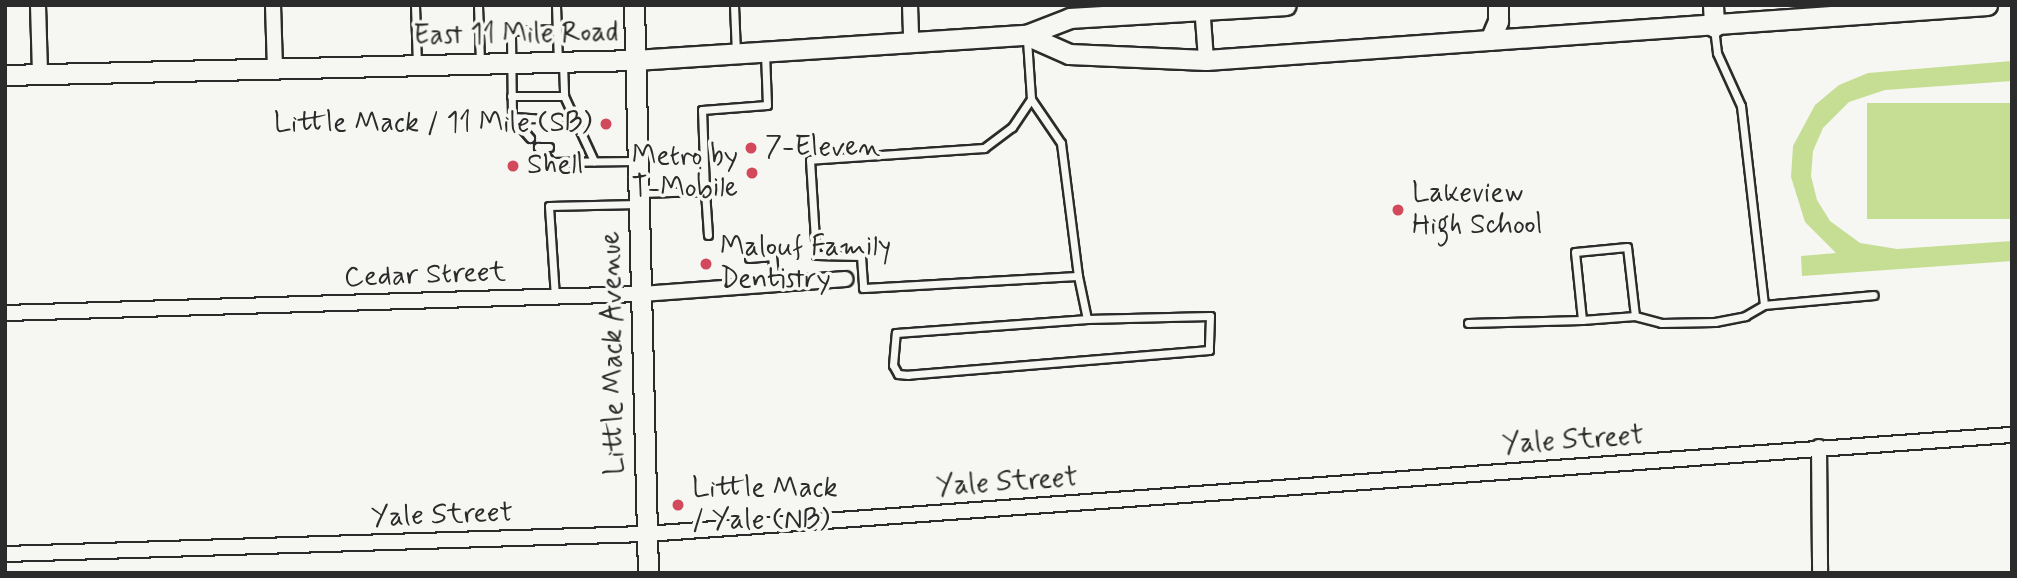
<!DOCTYPE html>
<style>
body{margin:0}
#map{position:relative;width:2017px;height:578px;overflow:hidden;background:#f6f6f2;font-family:Mynerve,sans-serif}
div>[style]{position:absolute}
.green>*{inset:0;background:#c5de94;transform-origin:0 0}
.roads{filter:drop-shadow(2px 0 #2b2b2b) drop-shadow(-2px 0 #2b2b2b) drop-shadow(0 2px #2b2b2b) drop-shadow(0 -2px #2b2b2b)}
.service>*{height:7px;margin:-3.5px;padding:0 3.5px;transform-origin:3.5px;border-radius:3.5px;background:#f6f6f2}
.minor>*{height:14px;margin:-7px;padding:0 7px;transform-origin:7px;border-radius:7px;background:#f6f6f2}
.secondary>*{height:19px;margin:-9.5px;padding:0 9.5px;transform-origin:9.5px;border-radius:9.5px;background:#f6f6f2}
.dots>*{width:19px;height:19px;translate:-50% -50%;box-sizing:border-box;border:4px solid #f6f6f2;border-radius:50%}
span{translate:-50% -50%;white-space:nowrap;text-align:center;line-height:1.15;-webkit-text-stroke:7px #f6f6f2;paint-order:stroke}
.street-label{font-size:28px;color:#2b2b2b}
.poi-label{font-size:28px;color:#2b2b2b}
.right{translate:-100% -50%;text-align:right}
.left{translate:0 -50%;text-align:left}
.frame{position:absolute;inset:0;border:7px solid #2b2b2b;pointer-events:none}
</style>
<div id="map">
<div class="green">
<div style="clip-path:polygon(2012px 61px,2012px 81px,1885px 90px,1849px 102px,1823px 128px,1813px 151px,1811px 176px,1817px 200px,1830px 221px,1860px 243px,1897px 249px,2012px 241px,2012px 261px,1802px 276px,1801px 256px,1836px 253px,1805px 222px,1791px 177px,1793px 146px,1815px 105px,1839px 85px,1868px 73px)"></div>
<div style="left:2012px;top:103px;width:116px;height:145px;rotate:90deg"></div>
</div>
<div class="roads">
<div class="service">
<div style="left:415px;top:5px;width:59px;rotate:88.1deg"></div>
<div style="left:478px;top:5px;width:58px;rotate:88deg"></div>
<div style="left:556px;top:5px;width:56px;rotate:88deg"></div>
<div style="left:734px;top:5px;width:48px;rotate:87.6deg"></div>
<div style="left:1714px;top:28px;width:25px;rotate:83deg"></div>
<div style="left:1717px;top:53px;width:58px;rotate:65.6deg"></div>
<div style="left:1741px;top:106px;width:200px;rotate:83.4deg"></div>
<div style="left:1764px;top:305px;width:110px;rotate:-5.2deg"></div>
<div style="left:1027px;top:40px;width:59px;rotate:86.1deg"></div>
<div style="left:1031px;top:99px;width:34px;rotate:124deg"></div>
<div style="left:1012px;top:127px;width:35px;rotate:143deg"></div>
<div style="left:984px;top:148px;width:174px;rotate:176.1deg"></div>
<div style="left:810px;top:160px;width:95px;rotate:86.4deg"></div>
<div style="left:816px;top:255px;width:45px;rotate:1.3deg"></div>
<div style="left:861px;top:256px;width:32px;rotate:86deg"></div>
<div style="left:863px;top:288px;width:215px;rotate:-3.2deg"></div>
<div style="left:1078px;top:276px;width:134px;rotate:-97.3deg"></div>
<div style="left:1061px;top:143px;width:53px;rotate:-124.3deg"></div>
<div style="left:563px;top:63px;width:33px;rotate:88deg"></div>
<div style="left:564px;top:96px;width:72px;rotate:65.2deg"></div>
<div style="left:511px;top:96px;width:53px"></div>
<div style="left:512px;top:117px;width:22px;rotate:3deg"></div>
<div style="left:560px;top:117px;width:14px"></div>
<div style="left:530px;top:138px;width:28px;rotate:-131deg"></div>
<div style="left:512px;top:117px;width:86px;rotate:-90.7deg"></div>
<div style="left:511px;top:31px;width:46px;rotate:-2.5deg"></div>
<div style="left:538px;top:147px;width:20px;rotate:49deg"></div>
<div style="left:551px;top:162px;width:84px;rotate:-0.7deg"></div>
<div style="left:538px;top:147px;width:11px"></div>
<div style="left:705px;top:191px;width:44px;rotate:86.1deg"></div>
<div style="left:639px;top:193px;width:66px;rotate:-1.7deg"></div>
<div style="left:705px;top:191px;width:81px;rotate:-92.1deg"></div>
<div style="left:702px;top:110px;width:65px;rotate:-4.4deg"></div>
<div style="left:767px;top:105px;width:51px;rotate:-92.2deg"></div>
<div style="left:749px;top:258px;width:23px;rotate:-5deg"></div>
<div style="left:772px;top:256px;width:28px;rotate:84deg"></div>
<div style="left:1078px;top:276px;width:44px;rotate:78.2deg"></div>
<div style="left:1087px;top:319px;width:123px;rotate:-1.4deg"></div>
<div style="left:1210px;top:316px;width:34px;rotate:92deg"></div>
<div style="left:1209px;top:350px;width:302px;rotate:175.3deg"></div>
<div style="left:908px;top:375px;width:10px;rotate:-174deg"></div>
<div style="left:898px;top:374px;width:10px;rotate:-119deg"></div>
<div style="left:893px;top:365px;width:32px;rotate:-85deg"></div>
<div style="left:896px;top:333px;width:192px;rotate:-4.2deg"></div>
<div style="left:555px;top:297px;width:91px;rotate:-93.8deg"></div>
<div style="left:549px;top:206px;width:89px;rotate:-1.3deg"></div>
<div style="left:1635px;top:316px;width:69px;rotate:-96.6deg"></div>
<div style="left:1627px;top:247px;width:52px;rotate:174.5deg"></div>
<div style="left:1575px;top:252px;width:68px;rotate:84.1deg"></div>
<div style="left:1582px;top:320px;width:53px;rotate:-4.3deg"></div>
<div style="left:1635px;top:316px;width:27px;rotate:15deg"></div>
<div style="left:1661px;top:323px;width:54px;rotate:-1.1deg"></div>
<div style="left:1715px;top:322px;width:31px;rotate:-11deg"></div>
<div style="left:1745px;top:316px;width:22px;rotate:-30deg"></div>
<div style="left:1468px;top:323px;width:114px;rotate:-1.5deg"></div>
</div>
<div class="minor">
<div style="left:38px;top:5px;width:69px;rotate:88.3deg"></div>
<div style="left:273px;top:5px;width:63px;rotate:88.2deg"></div>
<div style="left:910px;top:5px;width:34px;rotate:88deg"></div>
<div style="left:1202px;top:5px;width:55px;rotate:85.8deg"></div>
<div style="left:5px;top:313px;width:637px;rotate:-1.71deg"></div>
<div style="left:642px;top:294px;width:204px;rotate:-4.2deg"></div>
<div style="left:1819px;top:447px;width:126px;rotate:89.5deg"></div>
<div style="left:5px;top:554px;width:641px;rotate:-1.79deg"></div>
<div style="left:646px;top:534px;width:1370px;rotate:-4.15deg"></div>
</div>
<div class="secondary">
<div style="left:634px;top:5px;width:568px;rotate:88.59deg"></div>
<div style="left:1713px;top:5px;width:22px;rotate:87deg"></div>
<div style="left:1026px;top:35px;width:47px;rotate:23.8deg"></div>
<div style="left:1069px;top:54px;width:137px;rotate:2.5deg"></div>
<div style="left:1206px;top:60px;width:783px;rotate:-4.03deg"></div>
<div style="left:1490px;top:40px;width:21px;rotate:-67deg"></div>
<div style="left:1498px;top:21px;width:16px;rotate:-90deg"></div>
<div style="left:5px;top:75px;width:630px;rotate:-1.36deg"></div>
<div style="left:635px;top:60px;width:392px;rotate:-3.7deg"></div>
<div style="left:1026px;top:35px;width:47px;rotate:-21.1deg"></div>
<div style="left:1070px;top:18px;width:216px;rotate:-3.4deg"></div>
</div>
</div>
<div class="dots">
<div style="left:606px;top:124px;background:#d1495b"></div>
<div style="left:751px;top:148px;background:#d1495b"></div>
<div style="left:513px;top:166px;background:#d1495b"></div>
<div style="left:752px;top:173px;background:#d1495b"></div>
<div style="left:1398px;top:210px;background:#d1495b"></div>
<div style="left:706px;top:264px;background:#d1495b"></div>
<div style="left:678px;top:505px;background:#d1495b"></div>
</div>
<div class="street-label">
<span style="left:516px;top:35px;rotate:-1deg">East 11 Mile Road</span>
<span style="left:425px;top:276px;rotate:-2deg">Cedar Street</span>
<span style="left:614px;top:353px;rotate:-91deg">Little Mack Avenue</span>
<span style="left:1573px;top:441px;rotate:-4deg">Yale Street</span>
<span style="left:1007px;top:483px;rotate:-4deg">Yale Street</span>
<span style="left:442px;top:516px;rotate:-2deg">Yale Street</span>
</div>
<div class="poi-label">
<span class="right" style="left:592px;top:124px">Little Mack / 11 Mile (SB)</span>
<span class="left" style="left:765px;top:148px">7-Eleven</span>
<span class="right" style="left:738px;top:173px">Metro by<br>T-Mobile</span>
<span class="left" style="left:527px;top:166px">Shell</span>
<span class="left" style="left:1412px;top:210px">Lakeview<br>High School</span>
<span class="left" style="left:720px;top:264px">Malouf Family<br>Dentistry</span>
<span class="left" style="left:692px;top:505px">Little Mack<br>/ Yale (NB)</span>
</div>
<div class="frame"></div>
</div>
